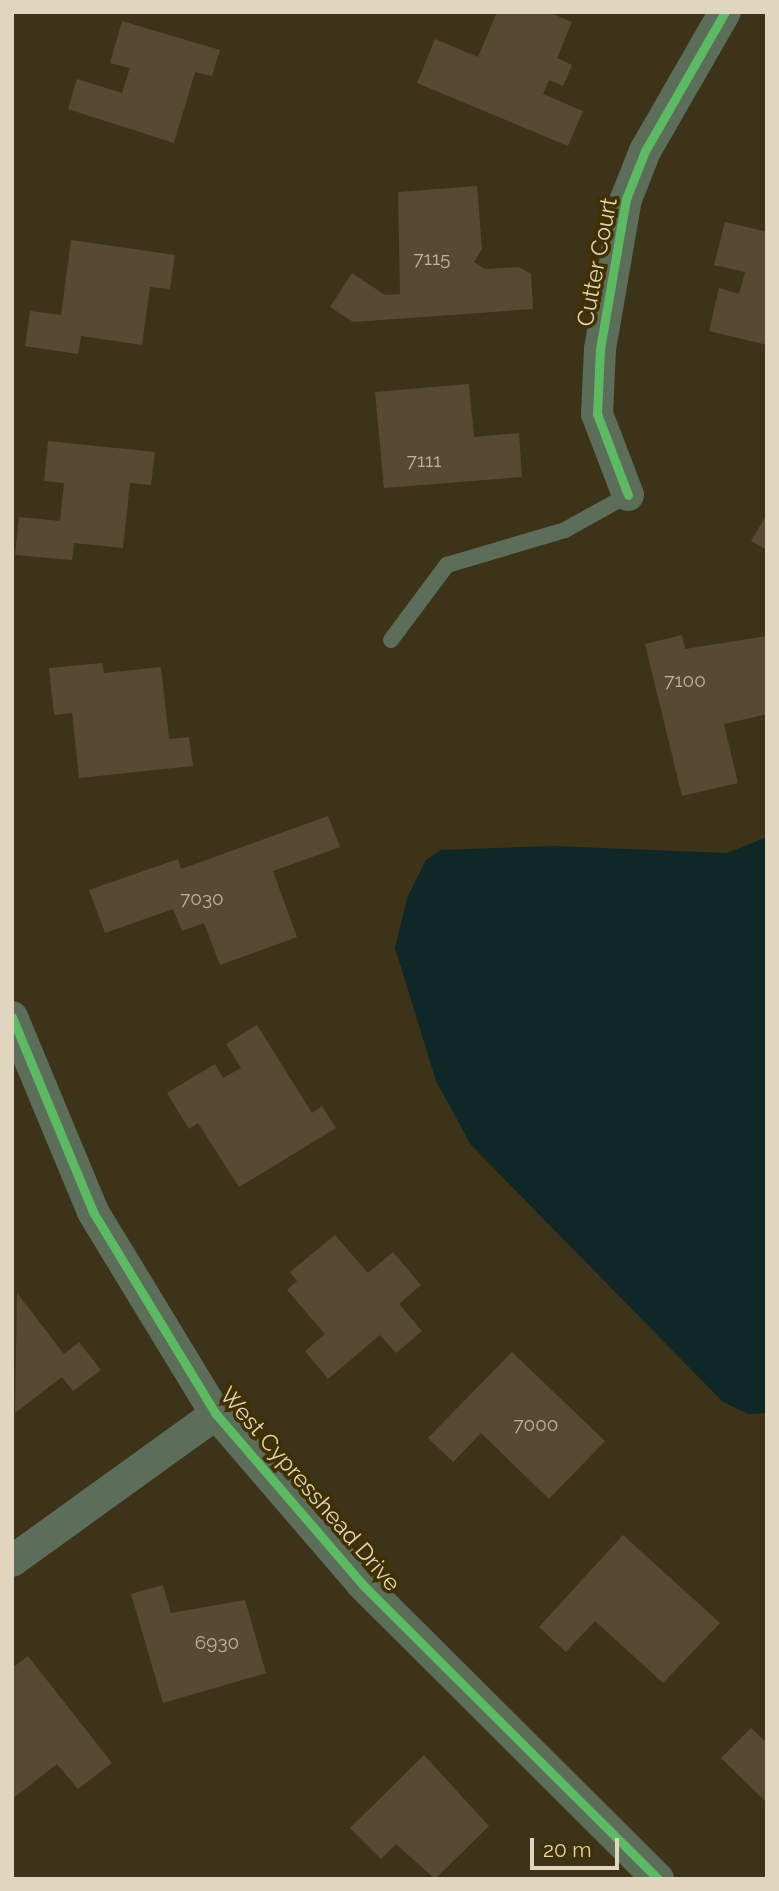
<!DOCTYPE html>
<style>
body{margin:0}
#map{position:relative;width:779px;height:1891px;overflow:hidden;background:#3d3318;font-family:Raleway,sans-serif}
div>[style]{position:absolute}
.water>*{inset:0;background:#102728}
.building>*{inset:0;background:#584a32}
.lane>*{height:16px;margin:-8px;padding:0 8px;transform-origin:8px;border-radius:8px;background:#5c6d5a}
.street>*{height:32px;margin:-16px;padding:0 16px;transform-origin:16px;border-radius:16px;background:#5c6d5a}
.cycleway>*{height:9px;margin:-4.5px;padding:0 4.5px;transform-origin:4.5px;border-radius:4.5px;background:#5cba63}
span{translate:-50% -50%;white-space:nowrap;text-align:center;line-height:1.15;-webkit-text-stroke:7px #413000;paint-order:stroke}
.number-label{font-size:19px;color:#beb39b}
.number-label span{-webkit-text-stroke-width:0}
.street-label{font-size:23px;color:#e0d6be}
.frame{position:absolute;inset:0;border:14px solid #e0d6be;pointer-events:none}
.scale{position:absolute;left:530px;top:1838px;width:89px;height:32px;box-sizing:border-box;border:4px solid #e0d6be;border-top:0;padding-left:9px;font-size:21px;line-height:24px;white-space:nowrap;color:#e0d6be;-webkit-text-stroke:5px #413000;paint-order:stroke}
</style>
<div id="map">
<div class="water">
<div style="clip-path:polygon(767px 837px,767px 1413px,748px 1414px,723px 1402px,471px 1145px,436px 1081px,395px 948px,407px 898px,426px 860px,441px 850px,553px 846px,727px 853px)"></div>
</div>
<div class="building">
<div style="clip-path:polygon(497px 12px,548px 12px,572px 22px,557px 58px,572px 65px,563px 86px,549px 80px,543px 94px,583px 111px,568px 146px,417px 83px,435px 39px,478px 57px)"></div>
<div style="clip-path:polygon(122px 21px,220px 50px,212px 76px,195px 72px,174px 143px,68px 109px,77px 79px,122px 93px,130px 68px,110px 63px)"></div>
<div style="clip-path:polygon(477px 186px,482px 249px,474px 262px,485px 269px,519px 267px,531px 274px,533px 309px,353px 322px,330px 307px,352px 273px,385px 295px,400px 294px,398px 192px)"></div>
<div style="clip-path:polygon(725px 222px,767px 232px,767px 345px,709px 331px,719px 288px,739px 294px,745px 272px,714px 265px)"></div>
<div style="clip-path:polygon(71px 240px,175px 255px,170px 289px,150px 287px,142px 345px,81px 336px,78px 354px,25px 346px,30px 311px,61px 315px)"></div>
<div style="clip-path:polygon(469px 384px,474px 437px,519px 433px,522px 477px,384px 488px,375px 392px)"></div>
<div style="clip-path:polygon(48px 441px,155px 452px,151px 485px,130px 483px,123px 548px,74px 543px,72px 560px,15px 555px,19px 517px,60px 521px,64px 483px,44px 481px)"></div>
<div style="clip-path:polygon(767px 514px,767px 550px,751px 541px)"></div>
<div style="clip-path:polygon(682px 635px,685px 649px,767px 636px,767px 714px,724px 724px,738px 783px,682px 796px,645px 644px)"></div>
<div style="clip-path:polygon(102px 663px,104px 673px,161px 667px,169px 739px,189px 737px,193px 766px,79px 778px,72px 713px,54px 715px,49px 668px)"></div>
<div style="clip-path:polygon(328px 816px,340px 847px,273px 871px,297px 937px,220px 965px,204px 923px,182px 931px,173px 909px,105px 933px,89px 890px,178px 859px,181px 869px)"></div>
<div style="clip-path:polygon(257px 1025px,312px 1113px,322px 1106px,336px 1128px,239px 1187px,198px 1123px,189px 1129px,167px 1093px,215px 1064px,223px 1078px,241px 1068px,226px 1044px)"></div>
<div style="clip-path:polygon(335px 1235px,368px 1273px,393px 1252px,421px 1285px,399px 1304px,422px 1331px,396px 1353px,380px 1335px,328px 1379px,305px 1351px,325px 1334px,287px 1290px,297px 1281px,290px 1272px)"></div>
<div style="clip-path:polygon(17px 1293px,64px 1354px,79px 1342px,101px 1370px,73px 1391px,62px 1377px,15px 1413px)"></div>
<div style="clip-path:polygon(512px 1352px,605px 1441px,549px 1499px,481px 1433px,453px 1462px,428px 1438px)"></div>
<div style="clip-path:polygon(623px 1535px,720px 1623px,663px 1683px,595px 1621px,566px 1652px,539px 1627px)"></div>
<div style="clip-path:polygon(163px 1585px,171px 1613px,245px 1600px,266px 1673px,163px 1703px,131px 1594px)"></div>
<div style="clip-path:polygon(28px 1656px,112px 1763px,78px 1789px,57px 1764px,12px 1799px,12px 1668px)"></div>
<div style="clip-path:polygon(751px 1728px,767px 1743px,767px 1803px,721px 1758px)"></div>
<div style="clip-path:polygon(424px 1755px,489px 1826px,435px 1879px,396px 1844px,381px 1859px,350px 1828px)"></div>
</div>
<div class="lane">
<div style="left:391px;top:640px;width:94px;rotate:-53.3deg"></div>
<div style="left:447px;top:565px;width:123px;rotate:-16.5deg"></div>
<div style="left:565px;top:530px;width:72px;rotate:-29.1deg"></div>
</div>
<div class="street">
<div style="left:628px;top:495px;width:87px;rotate:-110.9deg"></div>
<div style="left:597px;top:414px;width:65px;rotate:-87.4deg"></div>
<div style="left:600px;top:349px;width:152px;rotate:-80.2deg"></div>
<div style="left:626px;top:199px;width:52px;rotate:-68.4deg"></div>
<div style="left:645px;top:151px;width:160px;rotate:-60.1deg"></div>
<div style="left:12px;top:1017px;width:211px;rotate:67.4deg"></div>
<div style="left:93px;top:1212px;width:237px;rotate:58.7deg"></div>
<div style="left:216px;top:1414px;width:224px;rotate:49.3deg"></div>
<div style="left:362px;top:1584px;width:418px;rotate:44.9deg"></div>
<div style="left:12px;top:1561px;width:251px;rotate:-35.8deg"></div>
</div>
<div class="cycleway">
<div style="left:628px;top:495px;width:87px;rotate:-110.9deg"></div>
<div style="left:597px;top:414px;width:65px;rotate:-87.4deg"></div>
<div style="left:600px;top:349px;width:152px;rotate:-80.2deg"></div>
<div style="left:626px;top:199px;width:52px;rotate:-68.4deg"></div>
<div style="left:645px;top:151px;width:160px;rotate:-60.1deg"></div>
<div style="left:12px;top:1017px;width:211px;rotate:67.4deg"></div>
<div style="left:93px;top:1212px;width:237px;rotate:58.7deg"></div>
<div style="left:216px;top:1414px;width:224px;rotate:49.3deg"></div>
<div style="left:362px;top:1584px;width:418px;rotate:44.9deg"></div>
</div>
<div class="number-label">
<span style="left:432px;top:259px">7115</span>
<span style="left:424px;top:461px">7111</span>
<span style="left:685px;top:681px">7100</span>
<span style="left:202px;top:899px">7030</span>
<span style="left:536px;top:1425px">7000</span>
<span style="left:217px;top:1643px">6930</span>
</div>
<div class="street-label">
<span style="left:597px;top:262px;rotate:-79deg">Cutter Court</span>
<span style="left:310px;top:1489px;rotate:49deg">West Cypresshead Drive</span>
</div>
<div class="frame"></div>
<div class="scale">20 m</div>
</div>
